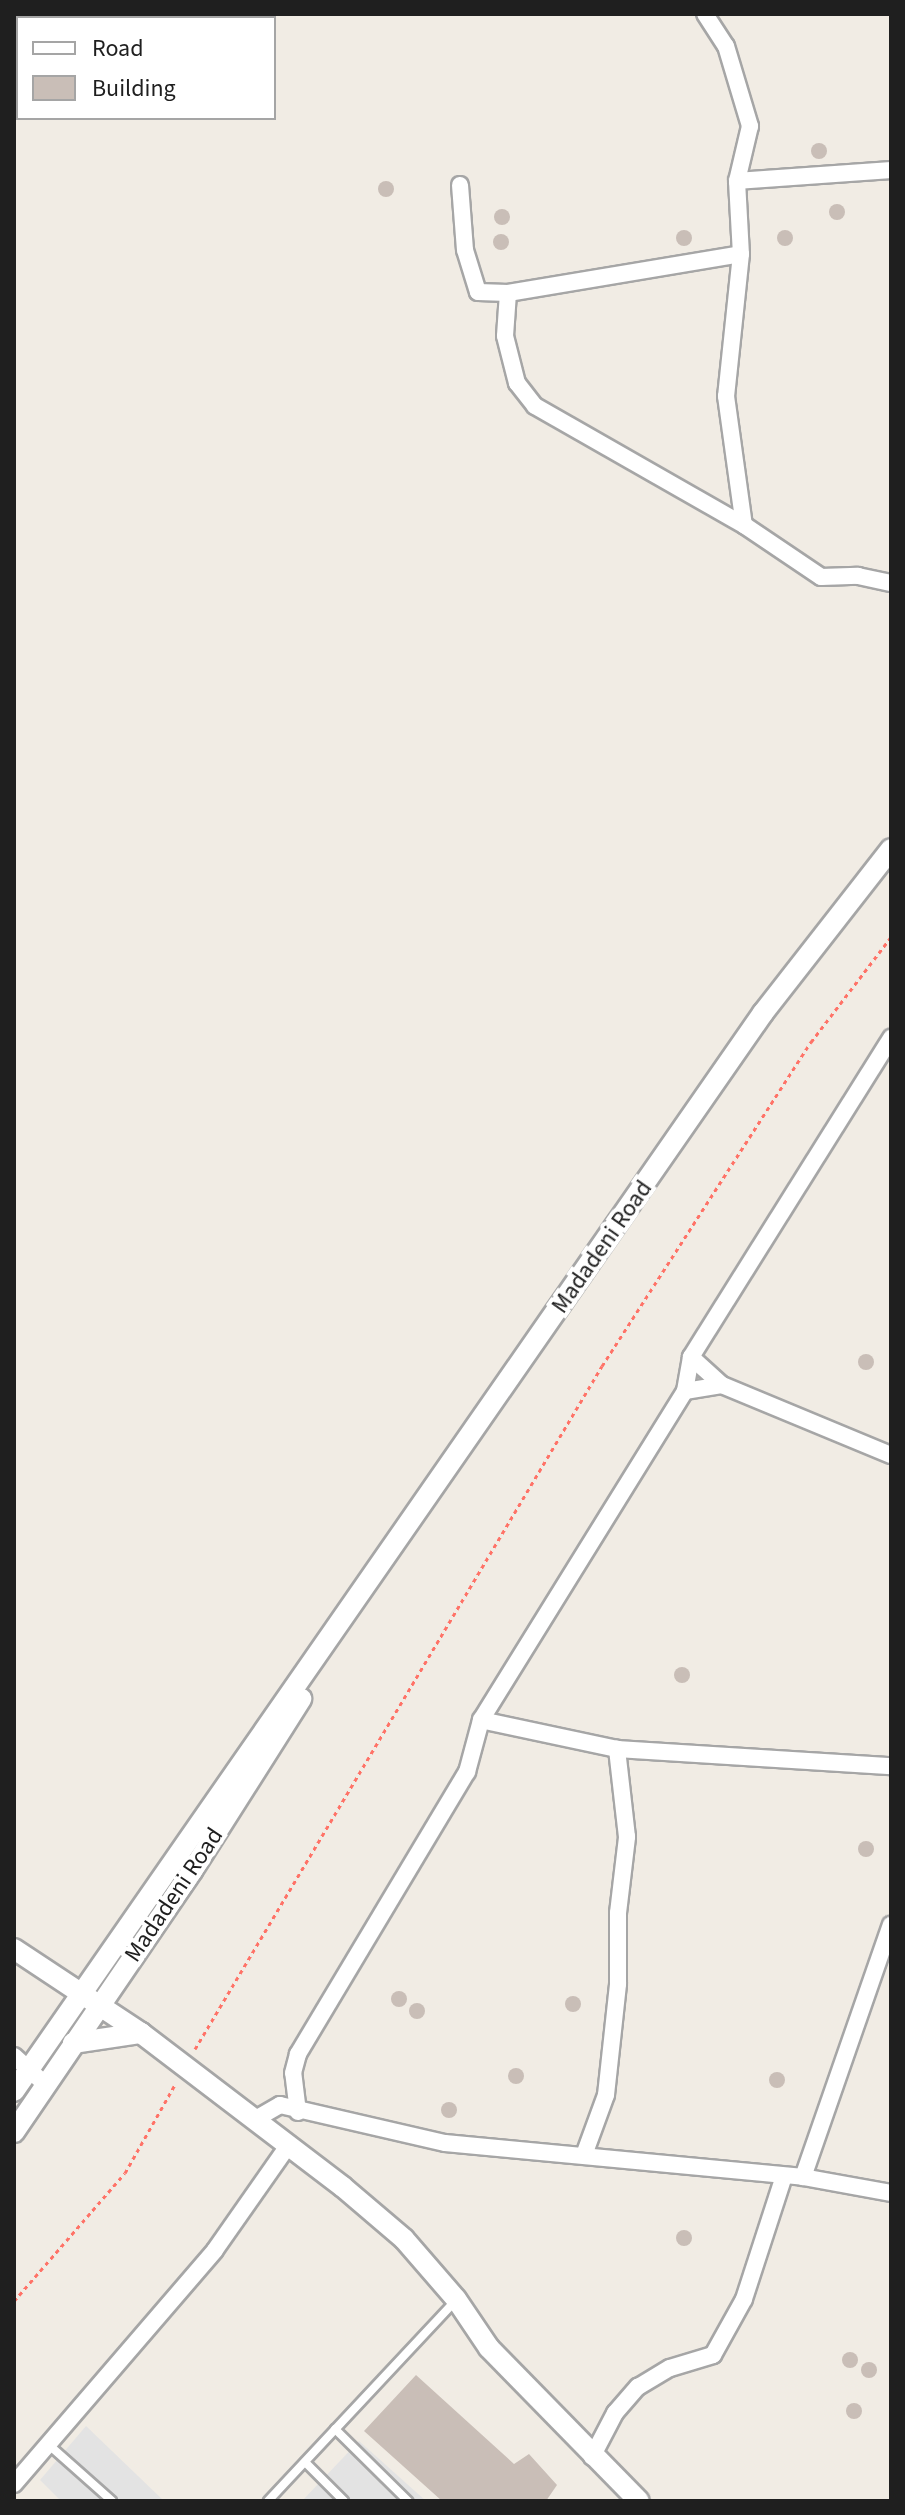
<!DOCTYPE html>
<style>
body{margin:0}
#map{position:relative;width:905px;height:2515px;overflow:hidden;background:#f1ece4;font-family:"Source Sans 3",sans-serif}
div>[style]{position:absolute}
.parking>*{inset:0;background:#e3e3e3}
.building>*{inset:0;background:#c9beb7}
.round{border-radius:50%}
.path>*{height:3px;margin-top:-1.5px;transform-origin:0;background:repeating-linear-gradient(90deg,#ff7267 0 4px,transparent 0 8px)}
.roads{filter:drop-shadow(2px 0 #a6a6a6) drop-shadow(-2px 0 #a6a6a6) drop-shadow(0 2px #a6a6a6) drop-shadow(0 -2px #a6a6a6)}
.service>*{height:8px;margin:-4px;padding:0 4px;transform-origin:4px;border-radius:4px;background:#fff}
.minor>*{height:16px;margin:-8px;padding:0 8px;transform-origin:8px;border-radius:8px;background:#fff}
.tertiary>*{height:20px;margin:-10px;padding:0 10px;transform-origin:10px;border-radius:10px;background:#fff}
span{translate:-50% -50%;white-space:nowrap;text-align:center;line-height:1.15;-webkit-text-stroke:8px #fff;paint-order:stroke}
.street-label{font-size:24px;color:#1f1f1f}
.frame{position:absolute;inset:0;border:16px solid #1f1f1f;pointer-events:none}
.legend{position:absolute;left:16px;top:16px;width:260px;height:104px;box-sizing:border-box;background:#fff;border:2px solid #a5a5a5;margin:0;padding:10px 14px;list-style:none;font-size:24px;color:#1f1f1f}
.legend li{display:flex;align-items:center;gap:16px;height:40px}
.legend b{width:40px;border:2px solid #a5a5a5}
</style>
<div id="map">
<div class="parking">
<div style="clip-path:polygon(86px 2426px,164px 2501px,61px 2501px,40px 2480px)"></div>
<div style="clip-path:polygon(359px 2441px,426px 2501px,302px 2501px)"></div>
</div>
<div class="building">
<div class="round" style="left:811px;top:143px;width:16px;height:16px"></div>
<div class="round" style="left:378px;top:181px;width:16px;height:16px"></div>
<div class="round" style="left:829px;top:204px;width:16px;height:16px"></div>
<div class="round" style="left:494px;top:209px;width:16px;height:16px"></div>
<div class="round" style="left:777px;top:230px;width:16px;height:16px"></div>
<div class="round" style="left:676px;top:230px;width:16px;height:16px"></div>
<div class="round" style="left:493px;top:234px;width:16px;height:16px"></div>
<div class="round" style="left:858px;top:1354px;width:16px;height:16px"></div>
<div class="round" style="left:674px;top:1667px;width:16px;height:16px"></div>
<div class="round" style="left:858px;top:1841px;width:16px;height:16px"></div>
<div class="round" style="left:391px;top:1991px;width:16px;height:16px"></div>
<div class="round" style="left:565px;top:1996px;width:16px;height:16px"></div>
<div class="round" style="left:409px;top:2003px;width:16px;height:16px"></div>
<div class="round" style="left:508px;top:2068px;width:16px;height:16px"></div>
<div class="round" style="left:769px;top:2072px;width:16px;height:16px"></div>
<div class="round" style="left:441px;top:2102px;width:16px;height:16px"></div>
<div class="round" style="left:676px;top:2230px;width:16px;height:16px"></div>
<div class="round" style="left:842px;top:2352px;width:16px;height:16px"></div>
<div class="round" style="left:861px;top:2362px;width:16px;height:16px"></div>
<div style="clip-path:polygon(416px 2375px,514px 2464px,529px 2454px,557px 2485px,546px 2501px,442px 2501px,364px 2431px)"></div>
<div class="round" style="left:846px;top:2403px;width:16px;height:16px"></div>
</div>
<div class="path">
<div style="left:195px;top:2049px;width:795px;rotate:-59.21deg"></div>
<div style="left:602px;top:1366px;width:386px;rotate:-57.2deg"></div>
<div style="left:811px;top:1042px;width:132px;rotate:-52.7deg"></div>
<div style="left:14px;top:2301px;width:169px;rotate:-49.1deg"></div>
<div style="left:125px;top:2173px;width:103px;rotate:-60.5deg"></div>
</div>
<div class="roads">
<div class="service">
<div style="left:335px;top:2429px;width:103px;rotate:44.6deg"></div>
<div style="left:49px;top:2445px;width:84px;rotate:41.6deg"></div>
<div style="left:305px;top:2462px;width:55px;rotate:45deg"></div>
<div style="left:268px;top:2501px;width:275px;rotate:-46.9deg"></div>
</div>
<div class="minor">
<div style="left:705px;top:14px;width:38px;rotate:57deg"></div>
<div style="left:726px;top:46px;width:84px;rotate:73.3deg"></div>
<div style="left:750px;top:126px;width:57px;rotate:103.3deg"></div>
<div style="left:737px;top:181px;width:73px;rotate:86.9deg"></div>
<div style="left:741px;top:254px;width:143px;rotate:96deg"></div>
<div style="left:726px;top:396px;width:130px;rotate:82.1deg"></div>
<div style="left:744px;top:525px;width:93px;rotate:34deg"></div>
<div style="left:821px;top:577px;width:37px;rotate:-2deg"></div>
<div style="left:858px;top:576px;width:34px;rotate:12deg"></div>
<div style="left:165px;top:18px;width:17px;rotate:-13deg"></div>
<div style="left:14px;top:55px;width:4px;rotate:-14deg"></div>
<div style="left:737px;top:181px;width:154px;rotate:-4.1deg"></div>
<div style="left:460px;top:185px;width:65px;rotate:85.6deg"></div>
<div style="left:465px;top:250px;width:44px;rotate:72.8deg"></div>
<div style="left:478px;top:292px;width:30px;rotate:2deg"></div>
<div style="left:508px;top:293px;width:236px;rotate:-9.5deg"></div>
<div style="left:508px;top:293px;width:43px;rotate:94deg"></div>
<div style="left:505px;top:336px;width:49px;rotate:75.7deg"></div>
<div style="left:517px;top:383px;width:29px;rotate:52deg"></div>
<div style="left:535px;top:406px;width:241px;rotate:29.7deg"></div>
<div style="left:691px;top:1357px;width:42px;rotate:42.1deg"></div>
<div style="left:722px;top:1385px;width:183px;rotate:22.5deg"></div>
<div style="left:685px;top:1391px;width:37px;rotate:-9deg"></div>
<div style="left:481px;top:1720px;width:139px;rotate:12deg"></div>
<div style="left:617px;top:1749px;width:275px;rotate:3.6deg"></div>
<div style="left:14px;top:2056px;width:43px;rotate:42.2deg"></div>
<div style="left:298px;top:2112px;width:39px;rotate:-97deg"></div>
<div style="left:293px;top:2073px;width:20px;rotate:-75deg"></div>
<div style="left:298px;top:2054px;width:329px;rotate:-59.1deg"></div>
<div style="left:467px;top:1772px;width:54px;rotate:-74.9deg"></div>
<div style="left:481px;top:1720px;width:387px;rotate:-58.2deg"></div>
<div style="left:685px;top:1391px;width:35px;rotate:-80deg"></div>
<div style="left:691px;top:1357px;width:377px;rotate:-57.9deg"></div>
<div style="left:254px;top:2120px;width:30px;rotate:-30deg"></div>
<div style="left:280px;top:2105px;width:169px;rotate:13deg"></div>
<div style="left:445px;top:2143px;width:360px;rotate:5.4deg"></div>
<div style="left:803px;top:2177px;width:89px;rotate:10.3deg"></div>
<div style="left:584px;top:2155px;width:64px;rotate:-69.9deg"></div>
<div style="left:606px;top:2095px;width:112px;rotate:-83.8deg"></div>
<div style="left:618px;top:1984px;width:71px;rotate:-90deg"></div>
<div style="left:618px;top:1913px;width:77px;rotate:-83.2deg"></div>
<div style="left:627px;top:1837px;width:89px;rotate:-96.5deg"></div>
<div style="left:803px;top:2177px;width:267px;rotate:-70.8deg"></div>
<div style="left:592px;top:2457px;width:50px;rotate:-62.4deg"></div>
<div style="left:615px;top:2413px;width:35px;rotate:-49deg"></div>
<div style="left:638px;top:2387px;width:37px;rotate:-31deg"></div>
<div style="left:670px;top:2368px;width:45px;rotate:-16.8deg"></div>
<div style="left:713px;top:2355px;width:64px;rotate:-61deg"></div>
<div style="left:744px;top:2299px;width:129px;rotate:-72deg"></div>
<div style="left:14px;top:2484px;width:308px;rotate:-49.3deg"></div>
<div style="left:215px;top:2250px;width:126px;rotate:-55deg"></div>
</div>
<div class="tertiary">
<div style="left:14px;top:1949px;width:152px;rotate:33.5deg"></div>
<div style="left:141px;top:2033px;width:254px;rotate:37.3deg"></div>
<div style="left:343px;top:2187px;width:80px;rotate:40.4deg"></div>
<div style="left:404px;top:2239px;width:79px;rotate:49.1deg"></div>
<div style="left:456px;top:2299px;width:59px;rotate:56deg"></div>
<div style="left:489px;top:2348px;width:214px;rotate:45.6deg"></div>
<div style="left:73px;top:2043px;width:69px;rotate:-8.4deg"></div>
<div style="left:14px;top:2091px;width:1313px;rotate:-55.21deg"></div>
<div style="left:763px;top:1013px;width:208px;rotate:-52deg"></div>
<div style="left:14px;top:2132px;width:316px;rotate:-55.7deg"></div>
<div style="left:192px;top:1871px;width:204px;rotate:-57.6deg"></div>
</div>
</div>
<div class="street-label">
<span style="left:602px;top:1247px;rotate:-55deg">Madadeni Road</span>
<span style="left:174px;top:1895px;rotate:-56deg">Madadeni Road</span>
</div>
<div class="frame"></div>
<ul class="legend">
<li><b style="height:10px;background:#fff"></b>Road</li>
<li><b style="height:22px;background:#c9beb7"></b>Building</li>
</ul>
</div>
